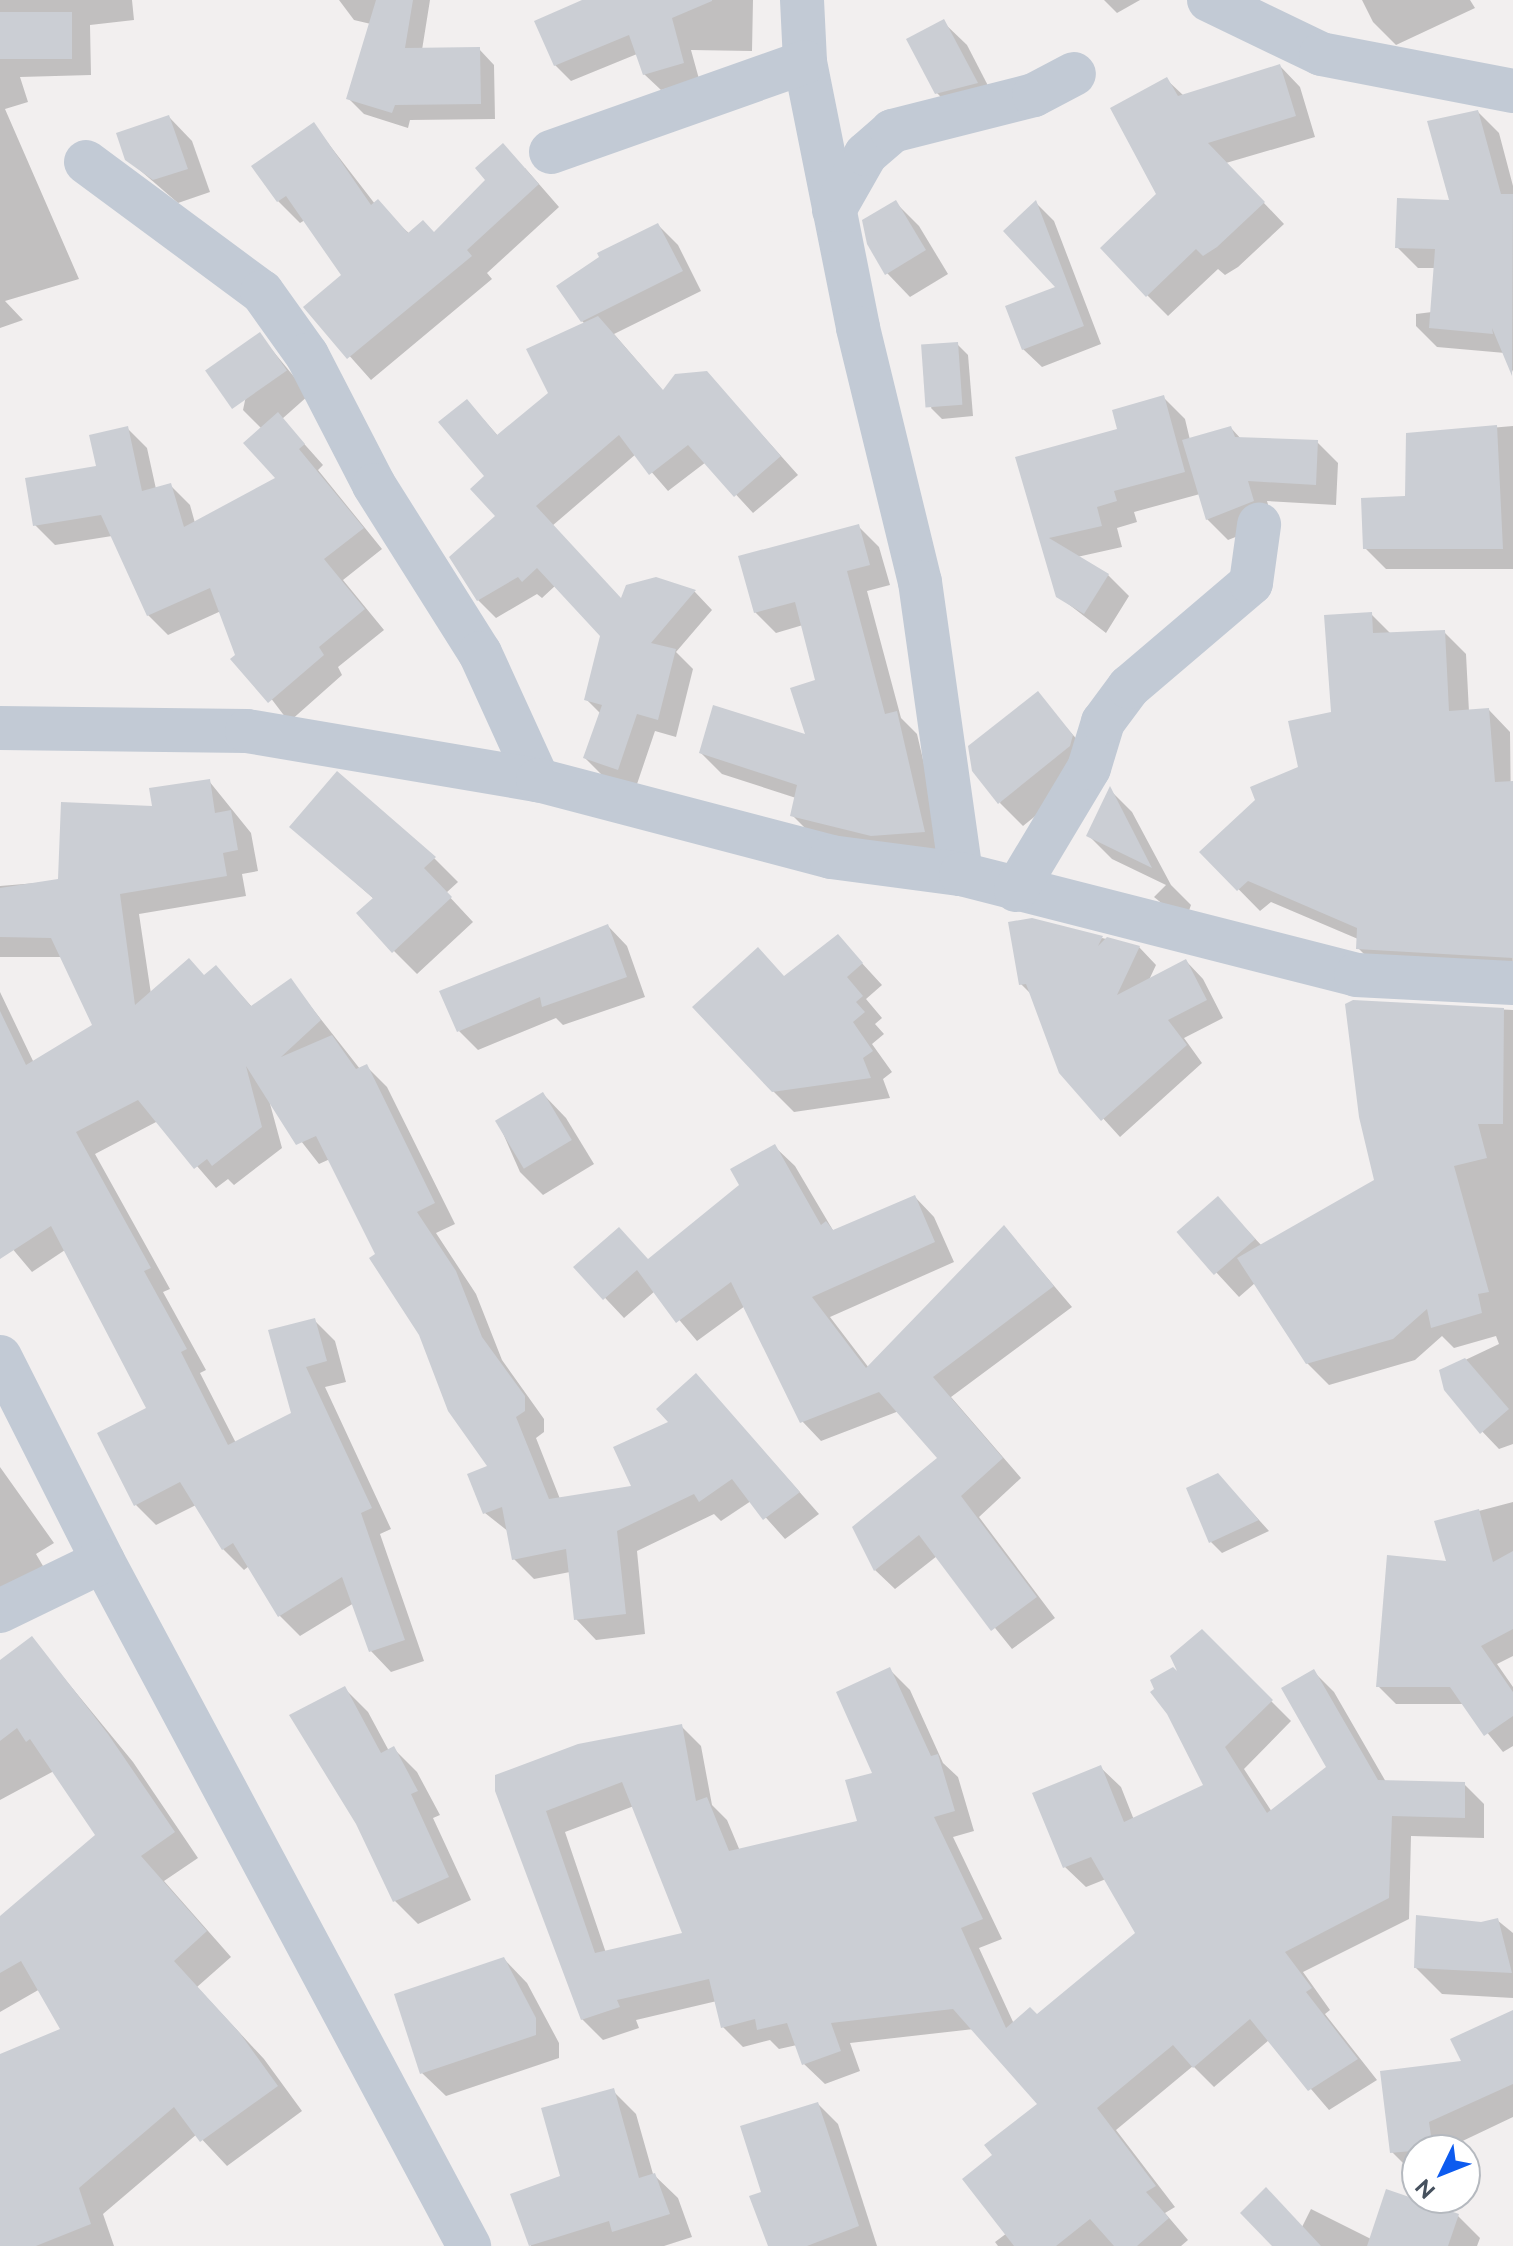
<!DOCTYPE html>
<style>
body{margin:0}
#map{position:relative;width:1513px;height:2246px;overflow:hidden;background:#f2efef;font-family:Raleway,sans-serif}
div>[style]{position:absolute}
.shadow>*{inset:0;background:#0003}
.building>*{inset:0;background:#cbced4;transform-origin:0 0}
.minor>*{height:44px;margin:-22px;padding:0 22px;transform-origin:22px;border-radius:22px;background:#c2cad5}
span{translate:-50% -50%;white-space:nowrap;text-align:center;line-height:1.15;-webkit-text-stroke:7px #fff;paint-order:stroke}
.north{position:absolute;left:1401px;top:2134px;width:80px;height:80px;box-sizing:border-box;background:#fff;border:2px solid #b5b9bf;border-radius:50%;rotate:227deg;font-size:22px;font-weight:700;line-height:32px;text-align:center;color:#46515e}
.north::after{content:'';display:block;margin:auto;width:28px;height:36px;background:#0d5bef;clip-path:polygon(50% 0,100% 100%,50% 72%,0 100%)}
</style>
<div id="map">
<div class="shadow">
<div style="clip-path:polygon(0 0,132px 0,134px 20px,90px 25px,91px 75px,20px 77px,28px 102px,5px 109px,79px 279px,5px 301px,23px 320px,0 328px)"></div>
<div style="clip-path:polygon(339px 0,430px 0,422px 50px,479px 49px,494px 65px,495px 119px,410px 120px,408px 128px,364px 114px,348px 98px,371px 24px,354px 20px)"></div>
<div style="clip-path:polygon(588px 0,753px 0,752px 51px,691px 50px,699px 79px,661px 90px,644px 74px,637px 54px,571px 81px,555px 65px)"></div>
<div style="clip-path:polygon(1104px 0,1140px 0,1117px 13px)"></div>
<div style="clip-path:polygon(1362px 0,1470px 0,1475px 8px,1396px 45px,1373px 22px)"></div>
<div style="clip-path:polygon(943px 22px,967px 45px,999px 107px,960px 117px,937px 93px)"></div>
<div style="clip-path:polygon(1280px 66px,1300px 87px,1315px 137px,1226px 163px,1284px 224px,1238px 267px,1225px 275px,1218px 269px,1168px 316px,1147px 295px,1167px 80px,1184px 96px)"></div>
<div style="clip-path:polygon(1478px 112px,1499px 133px,1513px 186px,1513px 372px,1505px 353px,1437px 347px,1416px 326px,1416px 314px,1432px 312px,1435px 268px,1418px 268px,1397px 247px,1452px 202px)"></div>
<div style="clip-path:polygon(169px 117px,192px 141px,210px 192px,178px 203px,127px 159px)"></div>
<div style="clip-path:polygon(314px 125px,375px 204px,410px 234px,434px 234px,525px 168px,559px 207px,487px 273px,492px 279px,371px 380px,306px 307px,343px 275px,305px 220px,300px 223px,278px 201px)"></div>
<div style="clip-path:polygon(896px 203px,919px 226px,948px 274px,910px 297px,887px 273px)"></div>
<div style="clip-path:polygon(1036px 203px,1054px 221px,1101px 344px,1042px 367px,1023px 349px,1059px 287px)"></div>
<div style="clip-path:polygon(658px 225px,678px 245px,701px 291px,614px 334px,664px 392px,720px 388px,798px 475px,753px 513px,706px 462px,668px 491px,636px 454px,552px 526px,623px 601px,656px 579px,695px 592px,712px 610px,676px 652px,693px 669px,676px 737px,655px 731px,636px 787px,603px 776px,585px 758px,601px 714px,586px 699px,602px 635px,556px 585px,542px 598px,537px 594px,496px 618px,478px 600px,498px 516px,487px 476px,484px 420px,499px 437px,551px 394px,585px 324px,582px 321px)"></div>
<div style="clip-path:polygon(259px 334px,309px 395px,282px 419px,323px 465px,318px 470px,382px 549px,343px 580px,384px 630px,338px 667px,342px 675px,289px 722px,238px 655px,221px 611px,168px 635px,148px 615px,112px 536px,55px 545px,35px 525px,98px 468px,127px 428px,147px 448px,156px 489px,170px 485px,190px 505px,195px 523px,278px 479px,262px 429px,243px 410px)"></div>
<div style="clip-path:polygon(957px 344px,968px 355px,973px 416px,942px 419px,931px 408px)"></div>
<div style="clip-path:polygon(1163px 397px,1185px 419px,1190px 440px,1231px 428px,1242px 440px,1317px 442px,1338px 463px,1336px 505px,1267px 501px,1273px 522px,1228px 540px,1207px 519px,1200px 494px,1134px 512px,1137px 522px,1117px 528px,1122px 547px,1077px 557px,1108px 575px,1129px 596px,1106px 633px,1058px 596px,1018px 459px,1120px 430px)"></div>
<div style="clip-path:polygon(1513px 426px,1513px 569px,1386px 569px,1365px 548px,1407px 498px,1408px 435px)"></div>
<div style="clip-path:polygon(858px 526px,879px 547px,890px 585px,867px 591px,901px 718px,917px 734px,945px 853px,813px 836px,792px 815px,796px 798px,722px 774px,701px 753px,808px 738px,817px 681px,803px 625px,776px 633px,755px 612px)"></div>
<div style="clip-path:polygon(1371px 614px,1391px 634px,1444px 632px,1466px 654px,1469px 712px,1489px 710px,1510px 732px,1513px 978px,1380px 970px,1358px 948px,1358px 939px,1271px 902px,1260px 911px,1202px 852px,1300px 768px,1333px 713px)"></div>
<div style="clip-path:polygon(1037px 694px,1095px 760px,1092px 770px,1023px 826px,1000px 803px)"></div>
<div style="clip-path:polygon(209px 781px,251px 833px,258px 871px,242px 874px,246px 896px,139px 914px,151px 994px,205px 977px,216px 967px,252px 1007px,290px 980px,360px 1069px,366px 1066px,387px 1087px,455px 1224px,436px 1233px,476px 1294px,502px 1360px,544px 1419px,544px 1432px,536px 1438px,560px 1499px,634px 1487px,696px 1375px,819px 1514px,785px 1539px,751px 1501px,721px 1521px,714px 1514px,637px 1551px,645px 1634px,596px 1640px,576px 1619px,570px 1572px,534px 1579px,514px 1559px,509px 1532px,485px 1513px,491px 1466px,330px 1159px,319px 1164px,269px 1100px,282px 1148px,234px 1185px,228px 1179px,216px 1188px,158px 1121px,95px 1154px,170px 1289px,163px 1292px,206px 1370px,200px 1373px,236px 1443px,293px 1414px,314px 1320px,335px 1341px,346px 1382px,325px 1387px,391px 1529px,380px 1534px,424px 1661px,391px 1672px,371px 1651px,354px 1603px,300px 1636px,279px 1615px,249px 1566px,244px 1570px,223px 1549px,196px 1505px,156px 1525px,136px 1505px,149px 1409px,65px 1250px,32px 1272px,0 1234px,0 992px,34px 1063px,95px 1026px,63px 957px,0 957px,0 886px,60px 881px,154px 808px)"></div>
<div style="clip-path:polygon(1110px 790px,1132px 812px,1171px 885px,1191px 905px,1185px 922px,1154px 897px,1166px 885px,1112px 859px,1089px 836px)"></div>
<div style="clip-path:polygon(292px 826px,434px 858px,458px 882px,446px 893px,473px 922px,417px 974px,394px 951px,374px 899px)"></div>
<div style="clip-path:polygon(608px 926px,627px 946px,645px 997px,563px 1025px,556px 1018px,478px 1050px,459px 1031px)"></div>
<div style="clip-path:polygon(838px 937px,882px 985px,866px 999px,882px 1018px,875px 1024px,884px 1034px,872px 1044px,892px 1072px,883px 1079px,890px 1098px,794px 1112px,773px 1091px,785px 978px)"></div>
<div style="clip-path:polygon(1102px 938px,1139px 947px,1156px 965px,1149px 980px,1186px 961px,1203px 979px,1223px 1018px,1184px 1038px,1202px 1063px,1120px 1137px,1061px 1072px,1033px 996px,1021px 984px)"></div>
<div style="clip-path:polygon(1354px 1002px,1513px 1010px,1513px 1444px,1499px 1449px,1477px 1426px,1442px 1371px,1499px 1344px,1496px 1336px,1454px 1348px,1442px 1336px,1415px 1360px,1329px 1385px,1307px 1363px,1255px 1283px,1239px 1297px,1180px 1233px,1218px 1199px,1262px 1246px,1377px 1181px)"></div>
<div style="clip-path:polygon(543px 1094px,566px 1118px,594px 1164px,543px 1195px,520px 1172px,498px 1122px)"></div>
<div style="clip-path:polygon(775px 1147px,795px 1166px,834px 1232px,915px 1197px,934px 1217px,954px 1262px,830px 1317px,869px 1368px,1004px 1227px,1072px 1307px,951px 1397px,1021px 1478px,979px 1517px,1055px 1618px,1012px 1649px,937px 1556px,895px 1589px,875px 1570px,940px 1458px,899px 1411px,821px 1441px,802px 1421px,745px 1306px,697px 1341px,655px 1291px,624px 1318px,576px 1267px,649px 1261px,741px 1185px)"></div>
<div style="clip-path:polygon(0 1467px,54px 1543px,36px 1554px,43px 1566px,0 1593px)"></div>
<div style="clip-path:polygon(1229px 1487px,1269px 1531px,1222px 1553px,1211px 1542px)"></div>
<div style="clip-path:polygon(1513px 1502px,1513px 1656px,1497px 1664px,1513px 1687px,1513px 1746px,1503px 1752px,1464px 1704px,1396px 1704px,1378px 1686px,1449px 1563px,1437px 1522px)"></div>
<div style="clip-path:polygon(evenodd,1202px 1632px,1291px 1721px,1244px 1769px,1272px 1812px,1329px 1768px,1313px 1671px,1334px 1692px,1386px 1782px,1464px 1784px,1484px 1804px,1484px 1838px,1411px 1836px,1409px 1919px,1303px 1972px,1330px 2010px,1325px 2014px,1377px 2080px,1329px 2110px,1269px 2040px,1214px 2087px,1193px 2066px,1116px 2130px,1175px 2207px,1165px 2213px,1188px 2240px,1181px 2246px,998px 2246px,995px 2242px,1007px 2233px,995px 2156px,1040px 2104px,974px 2029px,850px 2043px,860px 2071px,825px 2084px,804px 2064px,797px 2045px,779px 2049px,770px 2040px,743px 2047px,723px 2027px,717px 2001px,636px 2020px,639px 2028px,603px 2040px,582px 2019px,497px 1791px,681px 1726px,701px 1746px,712px 1805px,727px 1820px,740px 1851px,860px 1823px,875px 1774px,890px 1670px,910px 1690px,943px 1763px,958px 1777px,974px 1831px,953px 1837px,1002px 1939px,979px 1948px,1014px 2024px,1037px 2017px,1138px 1934px,1106px 1879px,1086px 1887px,1065px 1867px,1100px 1767px,1121px 1787px,1134px 1820px,1206px 1786px,1182px 1679px,1202px 1632px,634px 1806px,684px 1935px,606px 1953px,565px 1832px,634px 1806px)"></div>
<div style="clip-path:polygon(32px 1639px,133px 1762px,198px 1858px,164px 1881px,231px 1957px,197px 1987px,264px 2059px,302px 2111px,227px 2166px,197px 2134px,103px 2214px,114px 2246px,0 2246px,0 2056px,63px 2030px,40px 1989px,0 2012px,0 1919px,98px 1836px,54px 1771px,0 1800px,0 1662px)"></div>
<div style="clip-path:polygon(344px 1688px,368px 1712px,389px 1751px,394px 1749px,417px 1772px,440px 1815px,433px 1818px,471px 1900px,418px 1924px,395px 1901px)"></div>
<div style="clip-path:polygon(1497px 1920px,1513px 1933px,1513px 1998px,1442px 1994px,1416px 1968px,1481px 1924px)"></div>
<div style="clip-path:polygon(504px 1959px,527px 1983px,559px 2043px,559px 2058px,446px 2096px,422px 2073px)"></div>
<div style="clip-path:polygon(1513px 2033px,1513px 2117px,1452px 2146px,1452px 2150px,1417px 2150px,1416px 2176px,1392px 2152px,1464px 2063px)"></div>
<div style="clip-path:polygon(613px 2091px,636px 2114px,653px 2174px,678px 2198px,692px 2237px,664px 2246px,531px 2246px,513px 2196px,562px 2177px)"></div>
<div style="clip-path:polygon(818px 2104px,838px 2124px,877px 2246px,770px 2246px,763px 2193px)"></div>
<div style="clip-path:polygon(1311px 2209px,1371px 2239px,1458px 2216px,1480px 2238px,1477px 2246px,1275px 2246px,1302px 2227px)"></div>
</div>
<div class="building">
<div style="clip-path:polygon(376px 0,413px 0,405px 48px,480px 47px,481px 104px,395px 105px,392px 113px,346px 99px)"></div>
<div style="clip-path:polygon(582px 0,712px 0,712px 1px,672px 18px,684px 63px,643px 75px,629px 35px,554px 66px,534px 21px)"></div>
<div style="left:0;top:12px;width:72px;height:47px"></div>
<div style="clip-path:polygon(944px 19px,978px 83px,935px 94px,906px 39px)"></div>
<div style="clip-path:polygon(1280px 64px,1296px 116px,1208px 143px,1265px 202px,1217px 247px,1203px 256px,1196px 249px,1146px 297px,1100px 248px,1156px 194px,1110px 108px,1167px 77px,1178px 96px)"></div>
<div style="clip-path:polygon(1478px 110px,1501px 194px,1513px 194px,1512px 376px,1492px 328px,1493px 334px,1429px 328px,1435px 249px,1395px 248px,1397px 198px,1449px 200px,1427px 121px)"></div>
<div style="clip-path:polygon(169px 115px,188px 169px,153px 180px,125px 160px,116px 133px)"></div>
<div style="clip-path:polygon(314px 122px,371px 205px,378px 199px,408px 233px,423px 220px,434px 232px,485px 180px,475px 168px,503px 143px,539px 184px,467px 250px,472px 256px,347px 359px,303px 307px,341px 275px,286px 196px,277px 202px,251px 166px)"></div>
<div style="clip-path:polygon(896px 200px,926px 250px,885px 275px,867px 244px,862px 220px)"></div>
<div style="clip-path:polygon(1036px 200px,1084px 326px,1022px 350px,1005px 306px,1055px 287px,1003px 231px)"></div>
<div style="clip-path:polygon(658px 223px,683px 271px,581px 322px,556px 286px,599px 257px,597px 253px)"></div>
<div style="clip-path:polygon(598px 316px,663px 390px,675px 374px,707px 371px,781px 456px,734px 497px,688px 445px,649px 475px,619px 435px,536px 506px,621px 598px,626px 585px,656px 577px,696px 590px,651px 643px,676px 649px,658px 720px,637px 714px,618px 770px,583px 758px,602px 705px,584px 700px,600px 636px,537px 568px,522px 582px,518px 577px,477px 601px,449px 557px,495px 516px,470px 489px,484px 476px,438px 422px,467px 399px,497px 435px,548px 393px,526px 349px)"></div>
<div style="left:260px;top:332px;width:47px;height:67px;rotate:55deg"></div>
<div style="left:958px;top:342px;width:63px;height:37px;rotate:86deg"></div>
<div style="clip-path:polygon(1164px 395px,1185px 472px,1114px 491px,1117px 501px,1097px 507px,1102px 526px,1049px 538px,1109px 574px,1084px 614px,1056px 597px,1015px 457px,1117px 429px,1112px 410px)"></div>
<div style="clip-path:polygon(278px 412px,305px 444px,299px 449px,364px 528px,324px 559px,365px 609px,319px 647px,324px 655px,268px 703px,230px 659px,235px 655px,210px 588px,147px 616px,101px 515px,33px 526px,25px 478px,96px 466px,89px 435px,128px 426px,142px 491px,171px 483px,184px 527px,275px 478px,243px 443px)"></div>
<div style="clip-path:polygon(1497px 425px,1503px 549px,1363px 549px,1361px 498px,1405px 496px,1406px 433px)"></div>
<div style="clip-path:polygon(1231px 426px,1235px 437px,1318px 440px,1316px 485px,1248px 481px,1254px 501px,1206px 520px,1182px 440px)"></div>
<div style="clip-path:polygon(859px 524px,870px 565px,847px 571px,885px 714px,897px 711px,925px 832px,871px 836px,790px 816px,797px 785px,699px 753px,713px 705px,805px 734px,790px 688px,815px 680px,795px 602px,754px 613px,738px 556px)"></div>
<div style="clip-path:polygon(1372px 612px,1373px 633px,1445px 630px,1449px 711px,1489px 708px,1495px 782px,1513px 781px,1513px 958px,1356px 949px,1357px 928px,1248px 881px,1237px 891px,1199px 852px,1255px 800px,1250px 787px,1298px 767px,1288px 721px,1331px 712px,1324px 615px)"></div>
<div style="clip-path:polygon(1038px 691px,1073px 735px,1070px 746px,998px 804px,972px 771px,968px 746px)"></div>
<div style="clip-path:polygon(337px 771px,436px 857px,424px 868px,452px 897px,392px 953px,356px 913px,373px 898px,289px 827px)"></div>
<div style="clip-path:polygon(210px 779px,215px 813px,231px 810px,238px 850px,223px 853px,227px 876px,120px 894px,135px 1005px,189px 958px,204px 975px,216px 965px,251px 1006px,291px 978px,321px 1020px,281px 1057px,332px 1035px,356px 1069px,367px 1064px,435px 1203px,417px 1212px,456px 1271px,482px 1337px,525px 1396px,525px 1411px,516px 1417px,549px 1499px,631px 1486px,613px 1447px,668px 1422px,656px 1409px,696px 1373px,800px 1492px,763px 1520px,732px 1479px,699px 1502px,694px 1494px,617px 1531px,626px 1614px,574px 1620px,566px 1549px,512px 1560px,502px 1507px,483px 1514px,467px 1474px,487px 1466px,448px 1411px,419px 1335px,369px 1258px,375px 1254px,316px 1136px,296px 1145px,246px 1066px,262px 1127px,212px 1166px,207px 1159px,194px 1169px,138px 1100px,76px 1132px,151px 1268px,144px 1271px,187px 1349px,181px 1352px,228px 1445px,291px 1413px,268px 1330px,315px 1318px,327px 1361px,306px 1367px,372px 1508px,361px 1513px,405px 1640px,369px 1652px,342px 1577px,278px 1617px,233px 1543px,222px 1550px,180px 1482px,134px 1506px,97px 1433px,146px 1408px,51px 1226px,0 1259px,0 1011px,26px 1065px,92px 1025px,51px 938px,0 937px,0 888px,58px 879px,61px 802px,152px 806px,149px 788px)"></div>
<div style="clip-path:polygon(1110px 786px,1152px 868px,1086px 836px)"></div>
<div style="clip-path:polygon(1032px 918px,1103px 936px,1098px 946px,1107px 937px,1140px 946px,1117px 995px,1186px 959px,1207px 1000px,1168px 1020px,1187px 1045px,1101px 1121px,1059px 1073px,1026px 984px,1019px 985px,1008px 922px)"></div>
<div style="clip-path:polygon(608px 924px,627px 977px,542px 1007px,540px 997px,457px 1032px,439px 991px)"></div>
<div style="clip-path:polygon(838px 934px,863px 963px,847px 977px,863px 996px,856px 1002px,865px 1012px,853px 1022px,873px 1051px,863px 1058px,871px 1078px,772px 1092px,692px 1007px,758px 947px,784px 976px)"></div>
<div style="clip-path:polygon(1353px 1000px,1504px 1008px,1503px 1124px,1478px 1124px,1487px 1158px,1454px 1166px,1489px 1292px,1478px 1294px,1482px 1313px,1431px 1328px,1427px 1309px,1393px 1339px,1306px 1364px,1237px 1258px,1374px 1180px,1359px 1117px,1345px 1004px)"></div>
<div style="left:543px;top:1092px;width:56px;height:56px;rotate:59deg"></div>
<div style="clip-path:polygon(775px 1144px,821px 1225px,826px 1221px,833px 1230px,915px 1195px,935px 1242px,812px 1297px,866px 1368px,1004px 1225px,1054px 1286px,933px 1377px,1003px 1458px,961px 1496px,1037px 1597px,991px 1631px,919px 1535px,874px 1571px,852px 1527px,937px 1458px,879px 1392px,800px 1423px,731px 1282px,676px 1323px,637px 1270px,603px 1300px,573px 1267px,619px 1227px,648px 1259px,739px 1185px,730px 1169px)"></div>
<div style="left:1218px;top:1196px;width:57px;height:55px;rotate:49deg"></div>
<div style="clip-path:polygon(1465px 1358px,1509px 1409px,1480px 1434px,1444px 1390px,1439px 1370px)"></div>
<div style="clip-path:polygon(1218px 1473px,1259px 1520px,1209px 1543px,1186px 1488px)"></div>
<div style="clip-path:polygon(1479px 1509px,1493px 1562px,1513px 1551px,1513px 1629px,1481px 1646px,1513px 1692px,1513px 1716px,1484px 1736px,1450px 1687px,1376px 1687px,1387px 1555px,1446px 1561px,1434px 1521px)"></div>
<div style="clip-path:polygon(evenodd,1202px 1629px,1273px 1700px,1225px 1747px,1267px 1813px,1326px 1767px,1281px 1688px,1314px 1669px,1378px 1780px,1465px 1782px,1465px 1818px,1392px 1816px,1389px 1898px,1285px 1952px,1312px 1988px,1306px 1992px,1358px 2059px,1308px 2091px,1250px 2019px,1193px 2068px,1173px 2045px,1097px 2108px,1156px 2186px,1146px 2192px,1169px 2218px,1137px 2246px,1114px 2246px,1090px 2219px,1056px 2246px,1014px 2246px,962px 2179px,992px 2155px,984px 2145px,1037px 2104px,953px 2009px,831px 2023px,841px 2051px,802px 2065px,787px 2023px,757px 2030px,755px 2019px,721px 2028px,709px 1979px,617px 2000px,620px 2007px,581px 2020px,495px 1791px,495px 1775px,578px 1744px,682px 1724px,696px 1801px,707px 1797px,729px 1851px,857px 1821px,845px 1780px,872px 1773px,836px 1692px,890px 1667px,931px 1756px,938px 1754px,955px 1811px,934px 1817px,983px 1919px,961px 1928px,1006px 2028px,1030px 2007px,1037px 2014px,1135px 1933px,1091px 1857px,1063px 1868px,1032px 1793px,1101px 1765px,1124px 1822px,1203px 1785px,1167px 1714px,1150px 1692px,1154px 1689px,1150px 1680px,1173px 1667px,1177px 1671px,1170px 1656px,1202px 1629px,622px 1782px,682px 1933px,595px 1953px,546px 1811px,622px 1782px)"></div>
<div style="clip-path:polygon(32px 1636px,108px 1734px,175px 1832px,141px 1856px,207px 1931px,174px 1961px,239px 2032px,278px 2086px,200px 2142px,174px 2107px,79px 2188px,91px 2224px,36px 2246px,0 2246px,0 2054px,60px 2029px,21px 1961px,0 1973px,0 1916px,95px 1835px,30px 1739px,26px 1742px,17px 1728px,0 1741px,0 1660px)"></div>
<div style="clip-path:polygon(345px 1686px,381px 1753px,394px 1746px,418px 1791px,411px 1794px,449px 1877px,393px 1902px,356px 1824px,289px 1715px)"></div>
<div style="clip-path:polygon(1416px 1915px,1481px 1922px,1498px 1918px,1512px 1973px,1414px 1968px)"></div>
<div style="clip-path:polygon(504px 1957px,536px 2018px,536px 2035px,420px 2074px,394px 1994px)"></div>
<div style="clip-path:polygon(1513px 2010px,1513px 2084px,1429px 2122px,1433px 2149px,1390px 2153px,1380px 2071px,1461px 2061px,1450px 2039px)"></div>
<div style="clip-path:polygon(614px 2088px,639px 2178px,655px 2173px,670px 2214px,612px 2232px,609px 2221px,529px 2246px,510px 2194px,560px 2176px,541px 2108px)"></div>
<div style="clip-path:polygon(818px 2102px,859px 2226px,807px 2246px,768px 2246px,749px 2196px,761px 2192px,740px 2126px)"></div>
<div style="clip-path:polygon(1266px 2187px,1321px 2246px,1272px 2246px,1240px 2213px)"></div>
<div style="clip-path:polygon(1386px 2189px,1459px 2214px,1448px 2246px,1367px 2246px)"></div>
</div>
<div class="minor">
<div style="left:802px;top:0;width:62px;rotate:87.2deg"></div>
<div style="left:805px;top:62px;width:271px;rotate:78.7deg"></div>
<div style="left:858px;top:328px;width:261px;rotate:76.3deg"></div>
<div style="left:920px;top:582px;width:295px;rotate:82deg"></div>
<div style="left:1209px;top:0;width:124px;rotate:25.7deg"></div>
<div style="left:1321px;top:54px;width:196px;rotate:10.9deg"></div>
<div style="left:551px;top:152px;width:269px;rotate:-19.5deg"></div>
<div style="left:86px;top:162px;width:219px;rotate:36.5deg"></div>
<div style="left:262px;top:292px;width:77px;rotate:54.5deg"></div>
<div style="left:307px;top:355px;width:146px;rotate:62.7deg"></div>
<div style="left:374px;top:485px;width:199px;rotate:57.8deg"></div>
<div style="left:480px;top:653px;width:140px;rotate:65.5deg"></div>
<div style="left:834px;top:210px;width:64px;rotate:-60.3deg"></div>
<div style="left:866px;top:154px;width:35px;rotate:-41deg"></div>
<div style="left:892px;top:131px;width:146px;rotate:-14.2deg"></div>
<div style="left:1034px;top:95px;width:45px;rotate:-27.7deg"></div>
<div style="left:0;top:728px;width:247px;rotate:0.7deg"></div>
<div style="left:247px;top:731px;width:295px;rotate:9.6deg"></div>
<div style="left:538px;top:780px;width:303px;rotate:14.7deg"></div>
<div style="left:831px;top:857px;width:131px;rotate:7.5deg"></div>
<div style="left:961px;top:874px;width:408px;rotate:14.3deg"></div>
<div style="left:1356px;top:975px;width:157px;rotate:2.9deg"></div>
<div style="left:1016px;top:890px;width:142px;rotate:-59.1deg"></div>
<div style="left:1089px;top:768px;width:48px;rotate:-73.1deg"></div>
<div style="left:1103px;top:722px;width:44px;rotate:-53.4deg"></div>
<div style="left:1129px;top:687px;width:160px;rotate:-40.4deg"></div>
<div style="left:1251px;top:583px;width:59px;rotate:-82.1deg"></div>
<div style="left:0;top:1357px;width:229px;rotate:63.2deg"></div>
<div style="left:103px;top:1561px;width:777px;rotate:61.88deg"></div>
<div style="left:0;top:1611px;width:114px;rotate:-25.9deg"></div>
</div>
<div class="north">N</div>
</div>
